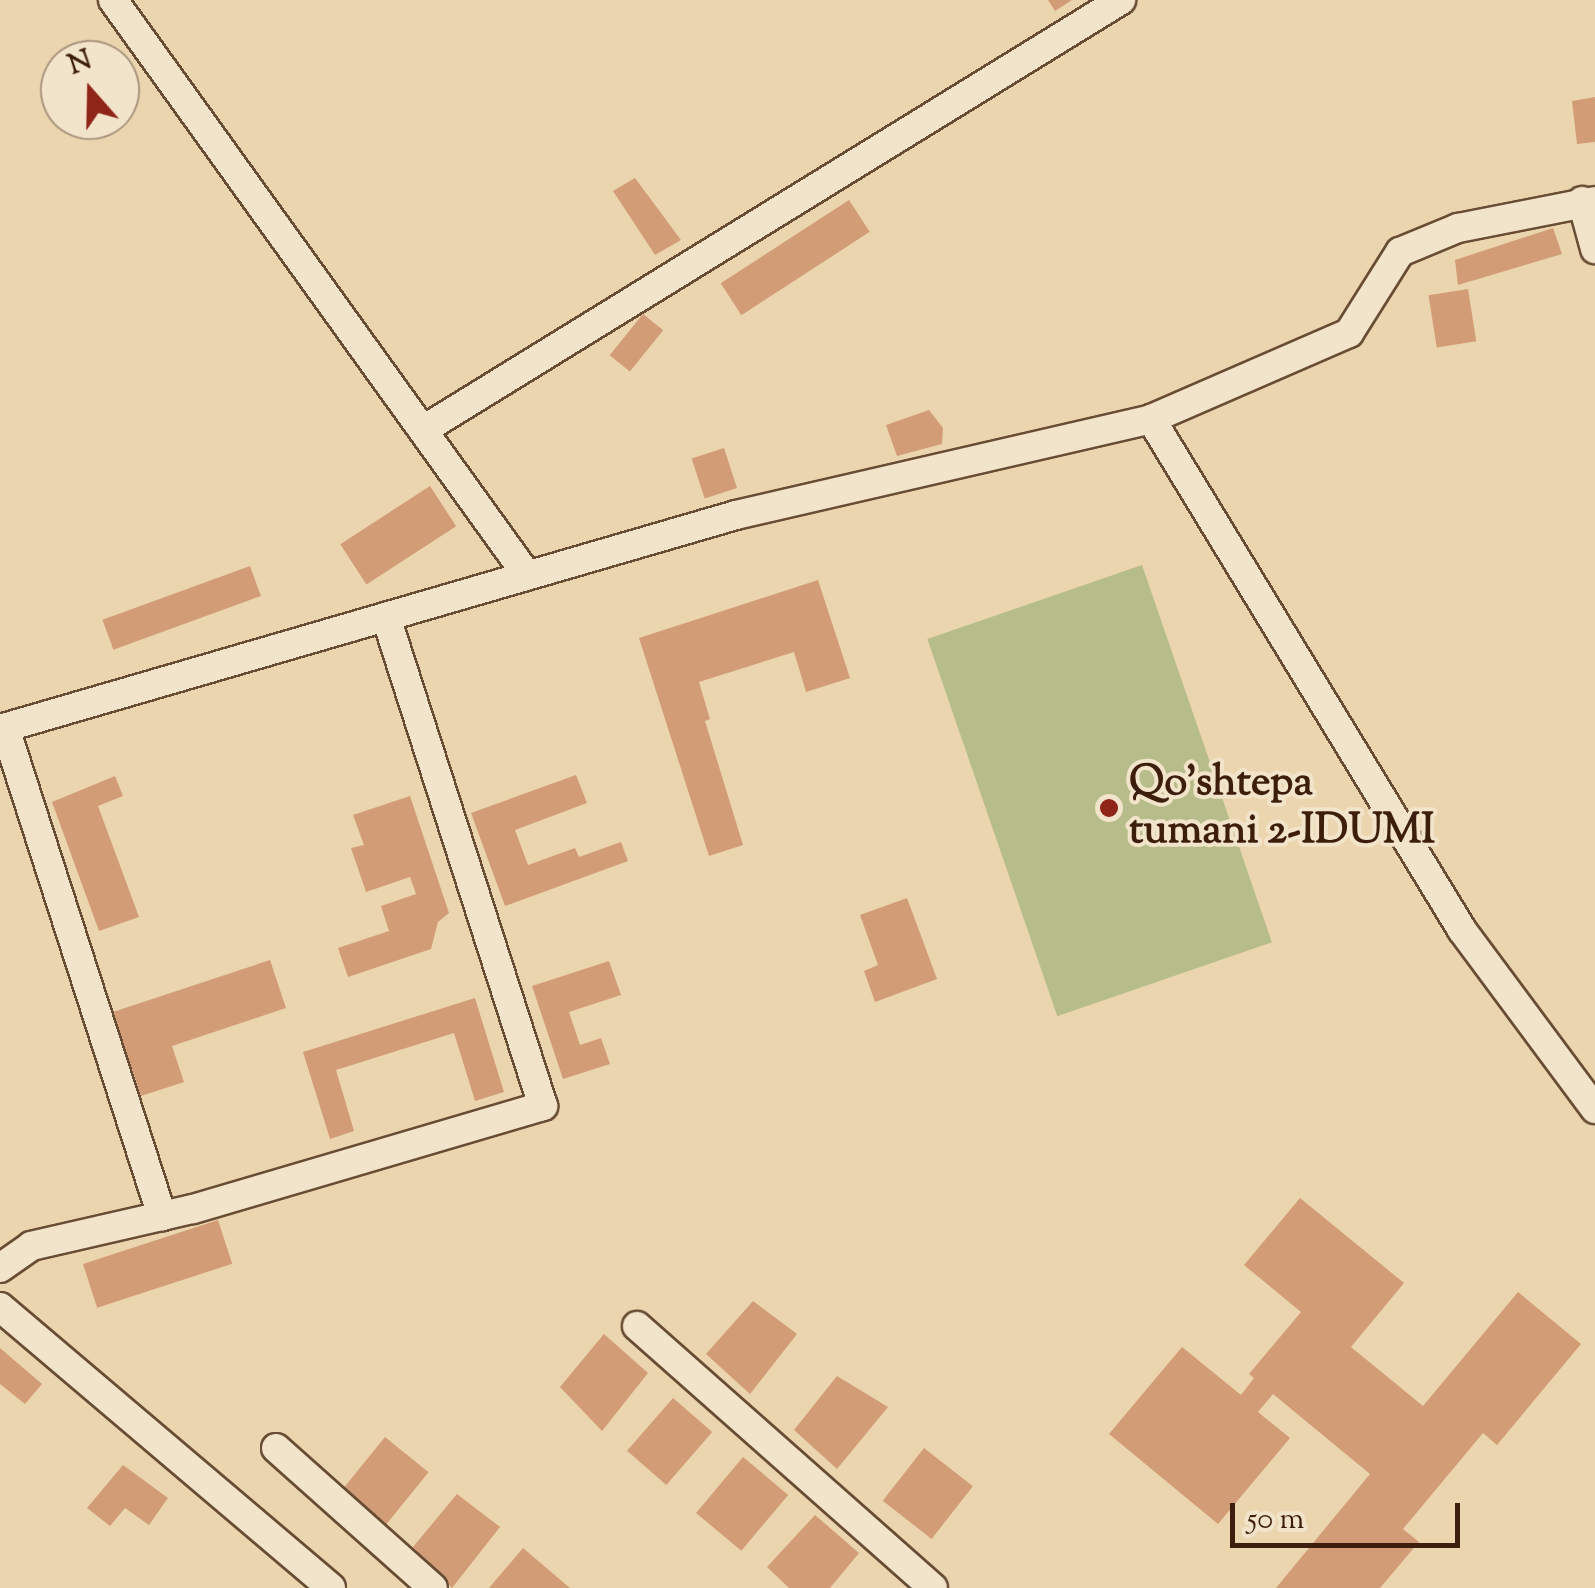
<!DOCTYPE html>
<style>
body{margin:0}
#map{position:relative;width:1595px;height:1588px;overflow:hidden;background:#ebd5ae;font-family:"Sorts Mill Goudy",serif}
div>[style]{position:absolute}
.green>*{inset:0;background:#b7bd8a;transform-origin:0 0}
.building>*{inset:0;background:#d29c76;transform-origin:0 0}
.roads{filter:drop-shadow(2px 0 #684c34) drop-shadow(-2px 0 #684c34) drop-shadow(0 2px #684c34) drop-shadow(0 -2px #684c34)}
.minor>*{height:28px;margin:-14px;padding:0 14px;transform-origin:14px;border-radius:14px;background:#f2e4ca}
.dots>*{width:28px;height:28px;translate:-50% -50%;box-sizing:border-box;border:5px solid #f2e4ca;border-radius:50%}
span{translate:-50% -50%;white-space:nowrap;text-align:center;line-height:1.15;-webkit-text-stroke:8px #f2e4ca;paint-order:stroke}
.poi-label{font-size:42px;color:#3d1e0c;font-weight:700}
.left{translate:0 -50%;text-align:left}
.north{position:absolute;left:40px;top:40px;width:100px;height:100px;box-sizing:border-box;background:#f2e4ca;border:2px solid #aa957e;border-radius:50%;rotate:340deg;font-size:28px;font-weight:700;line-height:40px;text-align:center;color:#3d1e0c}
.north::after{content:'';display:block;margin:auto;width:35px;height:45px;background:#8f2418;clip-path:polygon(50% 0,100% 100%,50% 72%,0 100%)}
.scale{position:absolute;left:1230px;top:1503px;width:230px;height:45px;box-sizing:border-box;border:5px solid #3d1e0c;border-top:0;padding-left:12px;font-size:30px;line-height:35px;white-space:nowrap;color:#3d1e0c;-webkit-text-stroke:8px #f2e4ca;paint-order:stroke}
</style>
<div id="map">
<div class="green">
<div style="left:1142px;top:565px;width:399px;height:227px;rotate:71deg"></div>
</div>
<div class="building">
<div style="clip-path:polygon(1048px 0,1072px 0,1055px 11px)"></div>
<div style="clip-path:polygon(1595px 97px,1595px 142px,1577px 144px,1572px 101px)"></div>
<div style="clip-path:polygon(635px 178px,681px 240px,655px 255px,613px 191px)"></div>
<div style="left:849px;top:200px;width:38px;height:153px;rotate:57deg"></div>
<div style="clip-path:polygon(1553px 228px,1562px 254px,1458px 285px,1455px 260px)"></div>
<div style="left:1468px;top:289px;width:53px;height:40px;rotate:81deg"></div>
<div style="left:643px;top:314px;width:26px;height:53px;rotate:39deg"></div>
<div style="clip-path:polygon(929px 410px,943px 428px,942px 444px,897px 456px,886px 425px)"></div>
<div style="left:724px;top:448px;width:42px;height:34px;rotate:72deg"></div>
<div style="left:430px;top:486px;width:48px;height:107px;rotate:57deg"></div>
<div style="left:250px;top:566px;width:32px;height:157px;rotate:70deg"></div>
<div style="clip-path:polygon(818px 580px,850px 678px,806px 692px,794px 652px,699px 682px,710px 719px,705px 721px,743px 845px,709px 856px,639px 638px)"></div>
<div style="clip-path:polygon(576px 775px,587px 803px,515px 830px,528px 865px,575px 848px,579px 857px,621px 842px,628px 861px,505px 906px,471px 813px)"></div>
<div style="clip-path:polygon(115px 776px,123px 796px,98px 806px,139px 917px,99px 931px,52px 802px)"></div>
<div style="clip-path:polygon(410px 796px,449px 913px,438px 922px,431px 949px,348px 977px,338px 948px,389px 931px,381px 906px,416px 894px,410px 877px,366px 892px,351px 848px,364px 845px,353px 815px)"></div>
<div style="clip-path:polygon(907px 898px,937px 979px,875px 1002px,864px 971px,878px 965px,860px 915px)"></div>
<div style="clip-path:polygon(270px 960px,286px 1008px,172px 1046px,184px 1082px,141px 1096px,113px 1012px)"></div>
<div style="clip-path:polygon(609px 961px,621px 995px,569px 1012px,580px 1045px,601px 1038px,610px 1064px,563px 1079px,532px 986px)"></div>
<div style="clip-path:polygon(475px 998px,504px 1092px,475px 1101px,454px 1033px,336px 1070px,354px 1131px,330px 1139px,303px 1052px)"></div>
<div style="clip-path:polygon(1300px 1198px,1404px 1283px,1351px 1347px,1423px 1406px,1518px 1292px,1581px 1344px,1497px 1445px,1483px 1433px,1403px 1529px,1419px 1542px,1380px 1588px,1276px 1588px,1370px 1474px,1273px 1394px,1258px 1412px,1290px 1438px,1218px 1524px,1109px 1434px,1182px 1347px,1241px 1395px,1254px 1378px,1249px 1374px,1301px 1312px,1244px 1265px)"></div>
<div style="left:218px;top:1220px;width:46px;height:142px;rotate:72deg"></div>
<div style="clip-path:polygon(753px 1301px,797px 1334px,750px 1394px,706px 1354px)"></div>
<div style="clip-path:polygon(604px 1334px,648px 1373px,602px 1431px,560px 1387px)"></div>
<div style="clip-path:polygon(0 1348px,42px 1384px,25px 1404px,0 1384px)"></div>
<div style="clip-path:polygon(837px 1376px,888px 1407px,837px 1469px,794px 1430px)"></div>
<div style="left:673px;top:1398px;width:52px;height:70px;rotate:41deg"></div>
<div style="left:385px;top:1437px;width:56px;height:67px;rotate:39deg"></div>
<div style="left:924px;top:1448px;width:62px;height:67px;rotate:38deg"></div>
<div style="left:743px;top:1457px;width:59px;height:73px;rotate:40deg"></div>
<div style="clip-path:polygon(123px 1465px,168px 1498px,149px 1525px,125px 1508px,110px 1526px,87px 1508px)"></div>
<div style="clip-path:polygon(457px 1494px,500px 1527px,452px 1588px,413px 1547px)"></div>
<div style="clip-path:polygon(815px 1515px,859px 1553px,830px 1588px,789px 1588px,767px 1567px)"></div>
<div style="clip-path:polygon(523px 1548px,570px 1588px,489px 1588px)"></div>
</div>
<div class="roads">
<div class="minor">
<div style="left:113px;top:0;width:709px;rotate:54.25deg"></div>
<div style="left:1582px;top:201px;width:50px;rotate:74.8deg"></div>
<div style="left:1151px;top:419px;width:216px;rotate:-23.5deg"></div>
<div style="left:1349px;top:333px;width:96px;rotate:-57.8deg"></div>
<div style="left:1400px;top:252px;width:63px;rotate:-22.5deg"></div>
<div style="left:1458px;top:228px;width:140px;rotate:-11.1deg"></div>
<div style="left:423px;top:430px;width:820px;rotate:-31.63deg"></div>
<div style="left:5px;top:728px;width:513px;rotate:72.17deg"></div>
<div style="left:0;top:729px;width:766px;rotate:-16.21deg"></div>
<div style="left:736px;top:515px;width:426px;rotate:-13deg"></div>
<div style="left:1151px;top:419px;width:598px;rotate:58.67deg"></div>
<div style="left:1462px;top:930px;width:223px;rotate:53.4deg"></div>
<div style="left:0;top:1268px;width:38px;rotate:-35deg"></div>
<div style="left:31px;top:1246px;width:166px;rotate:-12.9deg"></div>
<div style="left:193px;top:1209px;width:365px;rotate:-16.4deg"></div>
<div style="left:543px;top:1106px;width:514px;rotate:-107.8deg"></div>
<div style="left:0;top:1307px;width:434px;rotate:40.3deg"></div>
<div style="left:637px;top:1326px;width:395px;rotate:41.5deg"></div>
<div style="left:276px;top:1448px;width:210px;rotate:41.7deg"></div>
</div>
</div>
<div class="dots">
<div style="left:1109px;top:808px;background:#8f2418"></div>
</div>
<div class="poi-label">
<span class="left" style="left:1129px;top:808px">Qo'shtepa<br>tumani 2-IDUMI</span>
</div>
<div class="north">N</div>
<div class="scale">50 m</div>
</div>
